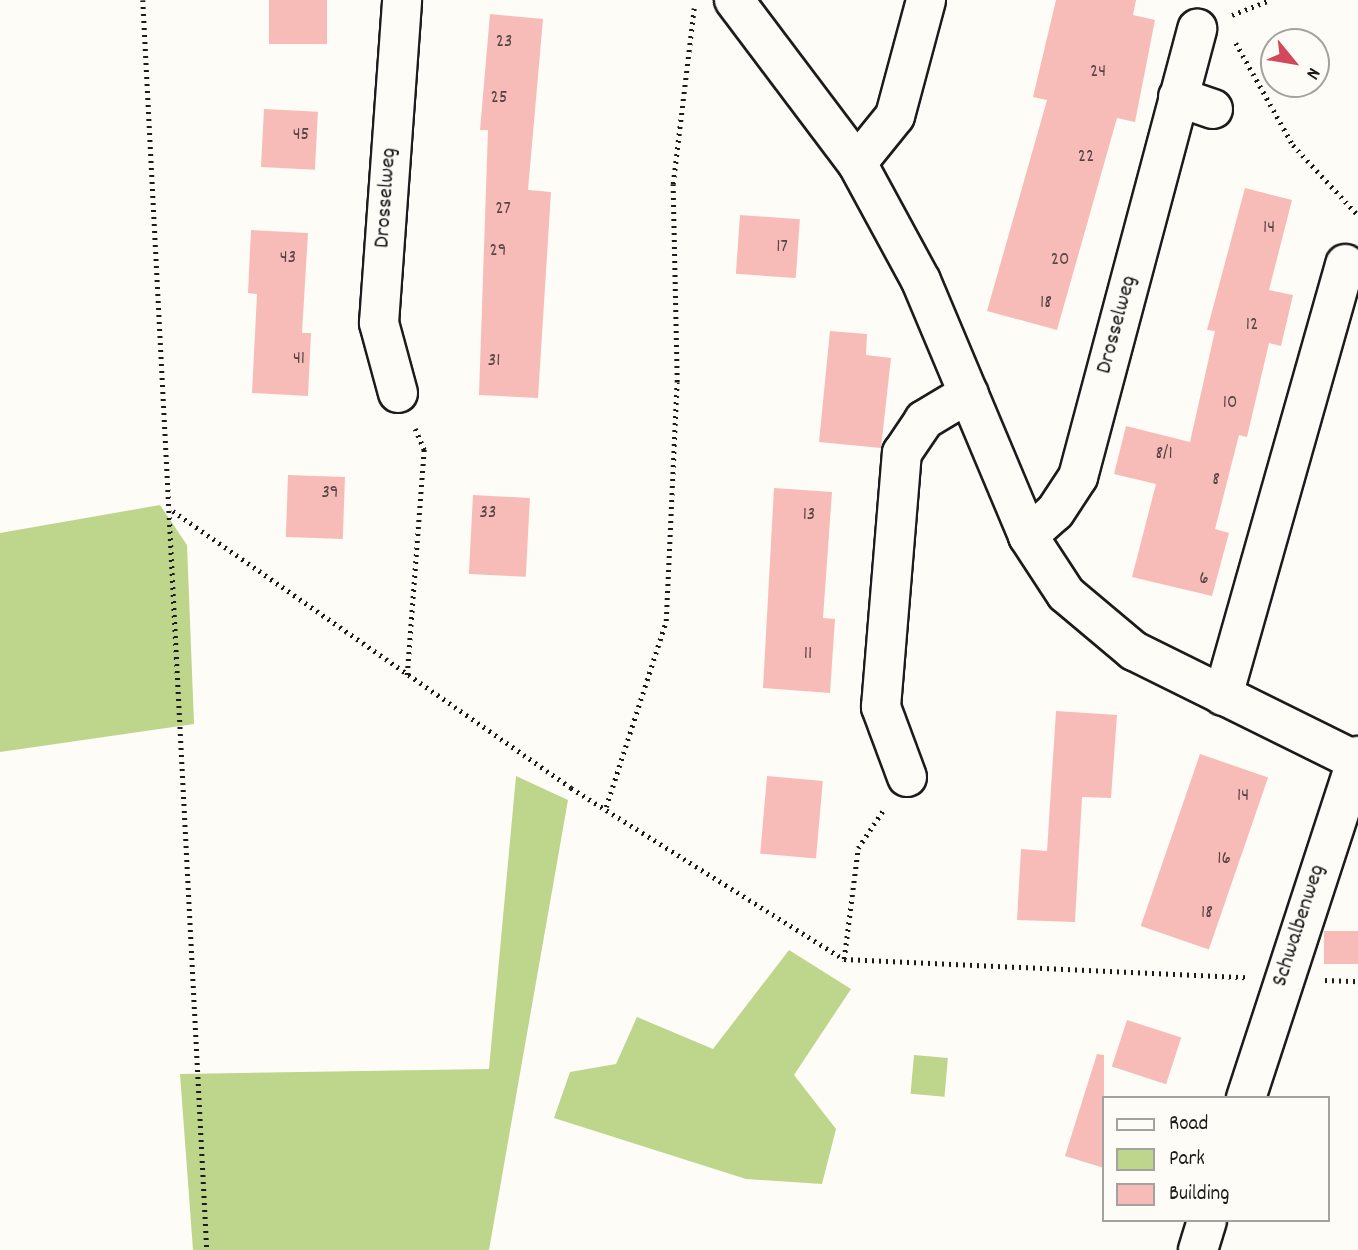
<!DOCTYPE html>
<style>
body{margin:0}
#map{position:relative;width:1358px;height:1250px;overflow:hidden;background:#fdfcf7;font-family:Dekko,sans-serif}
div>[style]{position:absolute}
.green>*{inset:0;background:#bed58c;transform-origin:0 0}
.building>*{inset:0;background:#f8bcb8;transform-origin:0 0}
.path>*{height:4.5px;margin-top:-2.25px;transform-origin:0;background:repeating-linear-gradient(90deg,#1c1c1c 0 2px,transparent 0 7px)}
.roads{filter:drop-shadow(2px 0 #1c1c1c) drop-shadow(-2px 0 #1c1c1c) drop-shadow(0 2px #1c1c1c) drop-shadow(0 -2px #1c1c1c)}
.street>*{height:38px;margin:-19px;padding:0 19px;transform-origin:19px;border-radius:19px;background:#fdfcf7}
span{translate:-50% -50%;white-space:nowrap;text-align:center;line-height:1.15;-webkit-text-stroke:7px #fdfcf7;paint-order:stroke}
.number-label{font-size:19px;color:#534443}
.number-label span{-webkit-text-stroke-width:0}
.street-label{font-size:23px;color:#1c1c1c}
.legend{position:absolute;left:1102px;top:1096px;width:228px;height:126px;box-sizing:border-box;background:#fdfcf7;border:2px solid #a3a29f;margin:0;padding:9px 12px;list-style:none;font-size:21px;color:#1c1c1c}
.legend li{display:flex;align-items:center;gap:14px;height:35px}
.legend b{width:35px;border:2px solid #a3a29f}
.north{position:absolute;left:1260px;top:28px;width:70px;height:70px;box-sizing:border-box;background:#fdfcf7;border:2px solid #a3a29f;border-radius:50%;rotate:120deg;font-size:19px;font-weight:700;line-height:28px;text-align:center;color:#1c1c1c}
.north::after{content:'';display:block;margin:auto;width:24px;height:32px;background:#d1495b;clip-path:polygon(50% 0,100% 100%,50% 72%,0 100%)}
</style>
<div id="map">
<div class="green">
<div style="clip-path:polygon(160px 505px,187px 545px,194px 724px,0 752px,0 533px)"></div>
<div style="clip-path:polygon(516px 776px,568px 800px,489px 1250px,193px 1250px,180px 1074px,489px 1069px)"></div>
<div style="clip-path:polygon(789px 950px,851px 989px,794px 1075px,836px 1129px,822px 1184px,746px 1179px,554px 1118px,570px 1072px,616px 1064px,637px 1017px,713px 1049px)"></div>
<div style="left:914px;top:1055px;width:34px;height:39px;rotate:5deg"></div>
</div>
<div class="building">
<div style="left:269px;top:0;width:58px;height:44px"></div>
<div style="clip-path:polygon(1056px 0,1136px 0,1133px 15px,1155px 20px,1135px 122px,1117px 118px,1057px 330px,987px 311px,1047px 100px,1033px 97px)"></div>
<div style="clip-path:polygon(490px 14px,543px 19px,528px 190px,551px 192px,538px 398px,479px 395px,488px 130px,480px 130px)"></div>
<div style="left:264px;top:109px;width:54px;height:58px;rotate:3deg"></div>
<div style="clip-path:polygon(1245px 188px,1292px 200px,1269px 290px,1293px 295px,1281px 346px,1269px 343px,1247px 437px,1239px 435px,1215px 529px,1229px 533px,1212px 596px,1132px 577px,1156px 484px,1114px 474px,1126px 426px,1190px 442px,1215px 331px,1207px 330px)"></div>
<div style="left:740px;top:215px;width:60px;height:59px;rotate:4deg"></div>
<div style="clip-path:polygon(251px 230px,308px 233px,302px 333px,311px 333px,308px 396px,252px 393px,257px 294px,248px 293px)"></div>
<div style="clip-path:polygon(830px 331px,867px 334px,866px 355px,891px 358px,881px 448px,819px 442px)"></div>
<div style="left:288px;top:475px;width:57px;height:62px;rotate:2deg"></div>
<div style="clip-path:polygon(774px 488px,832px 492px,823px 618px,835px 619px,830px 693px,763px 688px)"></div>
<div style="left:473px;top:495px;width:57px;height:79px;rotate:3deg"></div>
<div style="clip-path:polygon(1056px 711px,1117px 715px,1111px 798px,1082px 797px,1075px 922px,1017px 920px,1021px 849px,1047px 851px)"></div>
<div style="left:1200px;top:754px;width:72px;height:182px;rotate:19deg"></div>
<div style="left:767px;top:776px;width:56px;height:78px;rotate:5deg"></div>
<div style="left:1358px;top:931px;width:33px;height:34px;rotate:90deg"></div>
<div style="left:1127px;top:1020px;width:57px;height:49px;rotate:18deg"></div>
<div style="clip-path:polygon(1097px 1054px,1104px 1055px,1104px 1168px,1065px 1156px)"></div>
</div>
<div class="path">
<div style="left:143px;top:0;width:1252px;rotate:87.07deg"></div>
<div style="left:1232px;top:15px;width:41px;rotate:-21.5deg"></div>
<div style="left:1236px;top:43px;width:117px;rotate:60.8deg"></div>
<div style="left:1293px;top:145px;width:96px;rotate:47.1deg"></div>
<div style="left:173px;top:511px;width:485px;rotate:34.8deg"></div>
<div style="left:571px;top:788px;width:322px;rotate:32.1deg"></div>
<div style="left:844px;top:959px;width:402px;rotate:2.6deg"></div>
<div style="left:407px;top:675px;width:226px;rotate:-85.7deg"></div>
<div style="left:424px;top:450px;width:23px;rotate:-113deg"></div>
<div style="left:606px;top:807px;width:195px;rotate:-72.1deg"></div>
<div style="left:666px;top:621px;width:239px;rotate:-87.4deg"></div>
<div style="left:677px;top:382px;width:198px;rotate:-91.2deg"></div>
<div style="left:673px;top:184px;width:177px;rotate:-83.2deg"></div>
<div style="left:844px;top:959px;width:112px;rotate:-82.8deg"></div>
<div style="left:858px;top:848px;width:47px;rotate:-56.3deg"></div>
<div style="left:1325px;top:980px;width:33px;rotate:2deg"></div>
</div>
<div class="roads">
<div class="street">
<div style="left:734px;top:0;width:204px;rotate:53deg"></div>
<div style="left:857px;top:163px;width:134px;rotate:61.5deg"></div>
<div style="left:921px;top:281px;width:277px;rotate:67.2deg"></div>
<div style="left:1028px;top:536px;width:69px;rotate:56.8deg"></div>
<div style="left:1066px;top:594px;width:89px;rotate:40deg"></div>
<div style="left:1134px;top:651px;width:246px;rotate:26.3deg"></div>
<div style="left:1178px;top:97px;width:37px;rotate:19deg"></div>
<div style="left:857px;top:163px;width:60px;rotate:-51deg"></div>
<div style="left:895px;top:116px;width:120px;rotate:-75deg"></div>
<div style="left:398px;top:393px;width:73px;rotate:-105.2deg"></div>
<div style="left:379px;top:323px;width:324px;rotate:-85.9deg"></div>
<div style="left:1028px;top:536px;width:36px;rotate:-42deg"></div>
<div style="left:1055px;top:512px;width:42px;rotate:-56.7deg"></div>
<div style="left:1078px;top:477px;width:464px;rotate:-75.1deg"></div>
<div style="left:1223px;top:696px;width:449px;rotate:-74.2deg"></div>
<div style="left:907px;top:777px;width:75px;rotate:-110.4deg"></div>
<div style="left:881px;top:707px;width:255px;rotate:-85.3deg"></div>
<div style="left:902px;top:453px;width:40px;rotate:-56deg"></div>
<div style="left:924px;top:420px;width:52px;rotate:-31deg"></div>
<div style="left:1246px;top:1098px;width:360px;rotate:-71.9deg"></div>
<div style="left:1198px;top:1250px;width:31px;rotate:-73deg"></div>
</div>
</div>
<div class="number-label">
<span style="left:504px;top:43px">23</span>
<span style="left:1098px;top:73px">24</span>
<span style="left:499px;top:99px">25</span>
<span style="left:301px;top:136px">45</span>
<span style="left:1086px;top:158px">22</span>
<span style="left:503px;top:210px">27</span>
<span style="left:1269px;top:229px">14</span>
<span style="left:782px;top:248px">17</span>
<span style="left:498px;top:252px">29</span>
<span style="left:288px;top:259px">43</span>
<span style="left:1060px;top:261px">20</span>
<span style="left:1046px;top:304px">18</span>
<span style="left:1252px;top:326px">12</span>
<span style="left:299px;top:360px">41</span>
<span style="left:494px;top:362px">31</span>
<span style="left:1230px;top:404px">10</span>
<span style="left:1164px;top:455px">8/1</span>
<span style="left:1216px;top:481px">8</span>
<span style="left:330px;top:494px">39</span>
<span style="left:488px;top:514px">33</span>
<span style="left:809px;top:516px">13</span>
<span style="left:1204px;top:580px">6</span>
<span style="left:808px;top:655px">11</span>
<span style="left:1243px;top:797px">14</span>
<span style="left:1224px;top:860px">16</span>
<span style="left:1207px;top:914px">18</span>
</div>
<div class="street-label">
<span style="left:387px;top:198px;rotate:-86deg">Drosselweg</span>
<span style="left:1118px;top:325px;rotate:-75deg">Drosselweg</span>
<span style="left:1300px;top:926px;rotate:-72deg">Schwalbenweg</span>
</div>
<ul class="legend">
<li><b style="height:9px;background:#fdfcf7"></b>Road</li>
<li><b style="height:19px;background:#bed58c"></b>Park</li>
<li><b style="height:19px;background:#f8bcb8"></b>Building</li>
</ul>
<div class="north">N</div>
</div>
